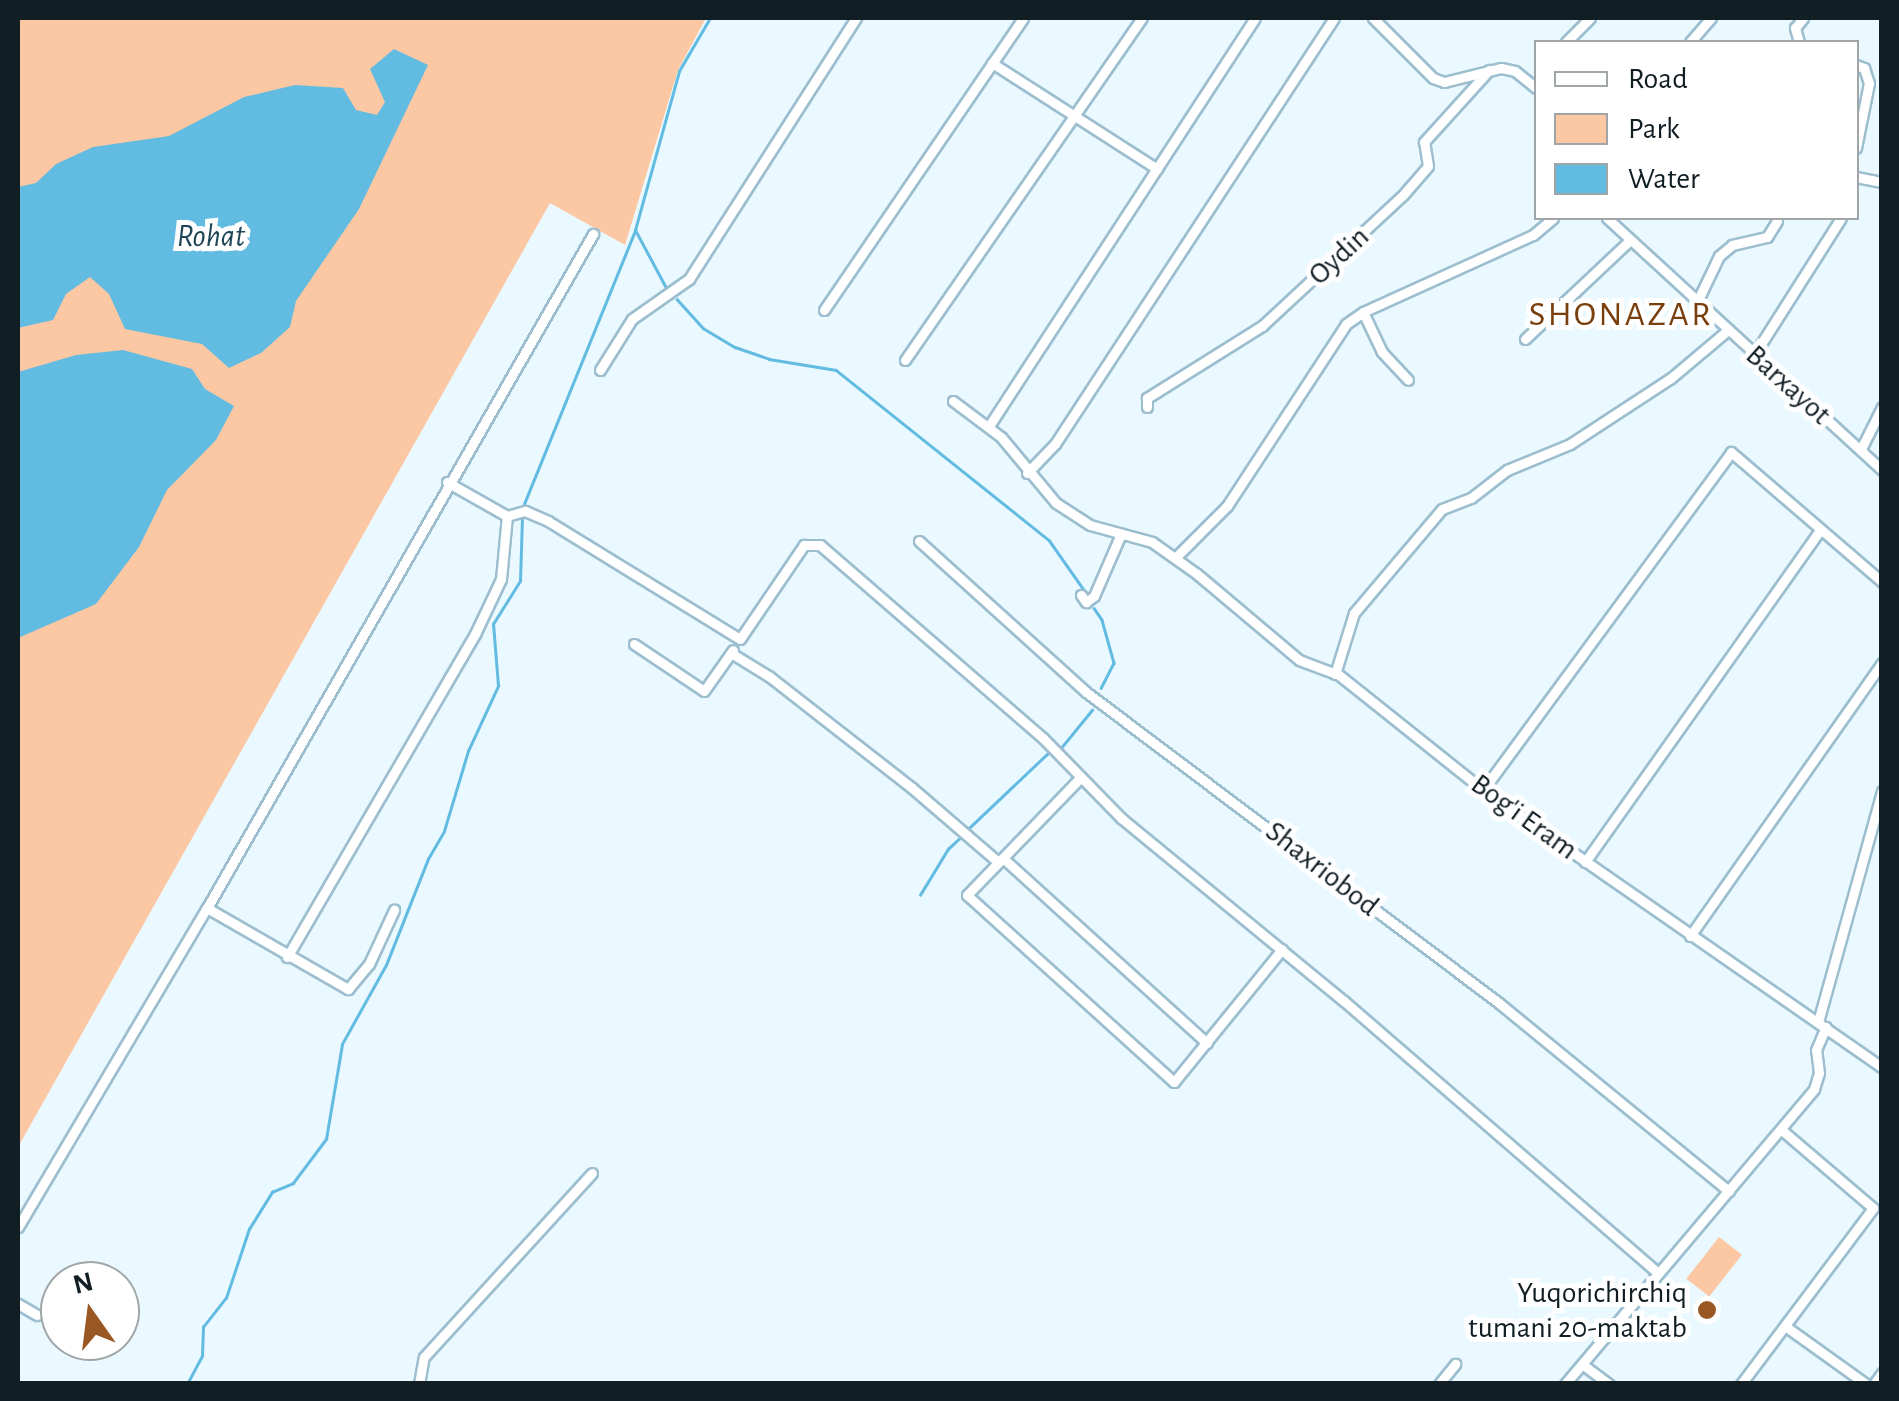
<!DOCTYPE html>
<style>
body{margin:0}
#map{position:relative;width:1899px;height:1401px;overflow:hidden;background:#eaf8ff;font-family:"Alegreya Sans",sans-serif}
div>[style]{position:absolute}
.green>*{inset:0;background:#fcc7a3;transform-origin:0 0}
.water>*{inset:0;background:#62bbe1}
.stream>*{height:2.5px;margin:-1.25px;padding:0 1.25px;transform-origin:1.25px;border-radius:1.25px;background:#62bbe1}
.roads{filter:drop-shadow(2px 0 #9cbecf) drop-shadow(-2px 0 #9cbecf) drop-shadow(0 2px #9cbecf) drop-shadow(0 -2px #9cbecf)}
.minor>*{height:9px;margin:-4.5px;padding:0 4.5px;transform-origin:4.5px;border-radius:4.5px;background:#fff}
.dots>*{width:28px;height:28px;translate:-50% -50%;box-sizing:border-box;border:5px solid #fff;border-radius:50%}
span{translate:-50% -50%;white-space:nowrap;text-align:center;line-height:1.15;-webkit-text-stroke:10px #fff;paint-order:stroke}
.street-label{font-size:30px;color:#111e24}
.poi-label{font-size:30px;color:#111e24}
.right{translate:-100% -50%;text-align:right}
.water-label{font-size:32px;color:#204757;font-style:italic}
.quarter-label{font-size:35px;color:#793f0c;letter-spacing:2.5px}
.frame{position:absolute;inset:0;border:20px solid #111e24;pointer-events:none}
.legend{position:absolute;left:1534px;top:40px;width:325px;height:180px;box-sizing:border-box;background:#fff;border:2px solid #a0a5a7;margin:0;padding:12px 18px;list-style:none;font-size:30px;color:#111e24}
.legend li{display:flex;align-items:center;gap:20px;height:50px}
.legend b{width:50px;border:2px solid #a0a5a7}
.north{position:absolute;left:40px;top:1261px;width:100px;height:100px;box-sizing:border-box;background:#fff;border:2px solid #a0a5a7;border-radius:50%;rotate:346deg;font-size:28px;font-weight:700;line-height:40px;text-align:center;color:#111e24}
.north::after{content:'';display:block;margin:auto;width:35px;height:45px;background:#985723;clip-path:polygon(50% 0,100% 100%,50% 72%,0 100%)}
</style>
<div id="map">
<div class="green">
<div style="clip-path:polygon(18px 18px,706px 18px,678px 70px,625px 245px,550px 203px,18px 1147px)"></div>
<div style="left:1719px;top:1237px;width:29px;height:53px;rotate:38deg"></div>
</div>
<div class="water">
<div style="clip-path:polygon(394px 49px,428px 65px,359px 209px,296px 301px,290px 327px,261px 353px,229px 368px,202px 344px,125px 329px,109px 294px,90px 277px,66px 294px,53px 320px,18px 328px,18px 187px,36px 183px,56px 164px,93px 147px,169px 136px,244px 97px,295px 85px,343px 88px,356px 110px,377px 115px,385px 102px,370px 69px)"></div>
<div style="clip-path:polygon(123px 350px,192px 369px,205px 389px,234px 406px,216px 440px,167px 490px,139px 547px,96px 604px,18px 638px,18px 372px,76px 355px)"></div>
</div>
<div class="stream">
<div style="left:636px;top:231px;width:64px;rotate:61.8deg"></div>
<div style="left:677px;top:299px;width:39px;rotate:48deg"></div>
<div style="left:703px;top:328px;width:37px;rotate:31deg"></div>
<div style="left:735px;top:347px;width:36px;rotate:19deg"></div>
<div style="left:769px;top:359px;width:68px;rotate:9.3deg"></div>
<div style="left:836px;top:370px;width:273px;rotate:38.6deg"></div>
<div style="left:1049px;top:540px;width:66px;rotate:54.9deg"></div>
<div style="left:524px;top:504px;width:296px;rotate:-67.9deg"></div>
<div style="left:635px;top:230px;width:165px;rotate:-74.5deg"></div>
<div style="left:679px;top:71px;width:61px;rotate:-59.7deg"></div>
<div style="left:1094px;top:608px;width:14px;rotate:56deg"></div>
<div style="left:1102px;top:620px;width:45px;rotate:74.4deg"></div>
<div style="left:1114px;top:663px;width:28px;rotate:117deg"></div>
<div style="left:1061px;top:748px;width:49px;rotate:-50.8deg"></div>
<div style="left:968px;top:829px;width:109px;rotate:-43.5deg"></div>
<div style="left:920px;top:895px;width:54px;rotate:-58.7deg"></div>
<div style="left:948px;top:849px;width:21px;rotate:-43deg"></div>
<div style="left:187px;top:1384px;width:32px;rotate:-62deg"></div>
<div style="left:202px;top:1356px;width:29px;rotate:-88deg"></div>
<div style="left:203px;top:1327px;width:37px;rotate:-52deg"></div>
<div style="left:226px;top:1298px;width:73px;rotate:-71.6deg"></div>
<div style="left:249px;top:1229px;width:44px;rotate:-58.1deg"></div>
<div style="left:272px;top:1192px;width:23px;rotate:-23deg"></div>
<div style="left:293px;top:1183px;width:55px;rotate:-53.1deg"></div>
<div style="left:326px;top:1139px;width:96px;rotate:-80.4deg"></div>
<div style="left:342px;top:1044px;width:90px;rotate:-60.9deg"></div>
<div style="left:386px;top:965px;width:114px;rotate:-68.4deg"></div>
<div style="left:428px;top:859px;width:32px;rotate:-60deg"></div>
<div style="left:444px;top:831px;width:84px;rotate:-73.3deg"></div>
<div style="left:468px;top:751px;width:72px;rotate:-65.2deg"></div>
<div style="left:498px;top:686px;width:62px;rotate:-94.6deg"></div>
<div style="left:493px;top:624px;width:51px;rotate:-57.9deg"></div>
<div style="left:520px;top:581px;width:62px;rotate:-88.2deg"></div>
</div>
<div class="roads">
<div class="minor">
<div style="left:1373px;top:18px;width:85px;rotate:45deg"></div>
<div style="left:1433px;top:78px;width:12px;rotate:20deg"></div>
<div style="left:1444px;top:82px;width:59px;rotate:-13.8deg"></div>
<div style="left:1501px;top:68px;width:14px;rotate:12deg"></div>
<div style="left:1515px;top:71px;width:27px;rotate:39deg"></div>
<div style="left:1566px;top:42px;width:34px;rotate:-45deg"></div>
<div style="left:1690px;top:42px;width:32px;rotate:-49deg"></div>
<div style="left:1799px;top:42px;width:15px;rotate:-106deg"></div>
<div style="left:1795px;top:28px;width:13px;rotate:-51deg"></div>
<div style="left:992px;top:63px;width:196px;rotate:32.7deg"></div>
<div style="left:1856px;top:65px;width:9px;rotate:21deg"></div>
<div style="left:1864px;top:68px;width:16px;rotate:72deg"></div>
<div style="left:1869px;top:83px;width:66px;rotate:101.3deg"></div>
<div style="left:1856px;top:177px;width:26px;rotate:11deg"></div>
<div style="left:1607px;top:218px;width:373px;rotate:42.5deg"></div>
<div style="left:1697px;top:302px;width:51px;rotate:-64.4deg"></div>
<div style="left:1719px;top:256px;width:17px;rotate:-40deg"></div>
<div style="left:1732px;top:245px;width:36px;rotate:-13deg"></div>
<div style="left:1767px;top:237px;width:19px;rotate:-58deg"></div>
<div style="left:824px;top:310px;width:353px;rotate:-55.7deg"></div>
<div style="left:1363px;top:312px;width:44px;rotate:64.6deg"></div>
<div style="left:1382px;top:352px;width:38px;rotate:47deg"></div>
<div style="left:1525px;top:339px;width:144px;rotate:-43.3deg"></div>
<div style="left:1754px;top:355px;width:162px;rotate:-57.6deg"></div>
<div style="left:905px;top:360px;width:416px;rotate:-55.3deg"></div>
<div style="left:600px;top:370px;width:60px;rotate:-57.9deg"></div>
<div style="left:632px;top:319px;width:70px;rotate:-35.1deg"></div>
<div style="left:689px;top:279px;width:310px;rotate:-57.4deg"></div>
<div style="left:953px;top:401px;width:60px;rotate:36.9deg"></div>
<div style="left:1001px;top:437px;width:86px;rotate:50.2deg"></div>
<div style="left:1056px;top:503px;width:40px;rotate:32.9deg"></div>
<div style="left:1090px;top:525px;width:64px;rotate:15.3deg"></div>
<div style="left:1152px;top:542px;width:55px;rotate:35.4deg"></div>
<div style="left:1197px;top:574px;width:133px;rotate:40.1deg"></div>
<div style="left:1299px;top:660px;width:43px;rotate:20.6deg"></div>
<div style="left:1339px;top:675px;width:184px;rotate:38.6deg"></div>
<div style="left:1483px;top:790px;width:486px;rotate:34.8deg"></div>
<div style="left:1147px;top:407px;width:9px;rotate:-90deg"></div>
<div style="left:1147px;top:398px;width:136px;rotate:-32.1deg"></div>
<div style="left:1262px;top:326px;width:192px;rotate:-42.9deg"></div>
<div style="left:1403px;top:195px;width:38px;rotate:-49deg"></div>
<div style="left:1428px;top:166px;width:24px;rotate:-99deg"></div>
<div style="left:1424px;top:142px;width:97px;rotate:-47.9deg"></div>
<div style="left:989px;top:426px;width:487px;rotate:-56.9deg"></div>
<div style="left:1861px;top:449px;width:47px;rotate:-63.4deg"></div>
<div style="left:1027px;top:473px;width:40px;rotate:-46deg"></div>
<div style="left:1055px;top:444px;width:509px;rotate:-56.78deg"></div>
<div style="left:507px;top:516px;width:19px;rotate:-16deg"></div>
<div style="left:525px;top:511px;width:25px;rotate:23deg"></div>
<div style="left:548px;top:521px;width:225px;rotate:31.6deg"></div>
<div style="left:740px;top:639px;width:114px;rotate:-55.8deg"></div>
<div style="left:804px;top:545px;width:16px"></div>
<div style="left:820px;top:545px;width:295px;rotate:40.9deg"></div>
<div style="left:1043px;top:738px;width:112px;rotate:45.7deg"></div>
<div style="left:1121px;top:818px;width:288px;rotate:39.4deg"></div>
<div style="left:1344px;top:1001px;width:414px;rotate:40.9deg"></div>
<div style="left:919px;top:541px;width:225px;rotate:42.1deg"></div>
<div style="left:1086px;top:692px;width:517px;rotate:36.98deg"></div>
<div style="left:1499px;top:1003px;width:297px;rotate:39.3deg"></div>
<div style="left:1175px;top:558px;width:74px;rotate:-45deg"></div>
<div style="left:1227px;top:506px;width:217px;rotate:-56.8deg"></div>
<div style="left:1346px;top:324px;width:21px;rotate:-35deg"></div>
<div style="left:1363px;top:312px;width:187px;rotate:-24.4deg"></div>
<div style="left:1533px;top:235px;width:26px;rotate:-40deg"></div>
<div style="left:1081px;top:595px;width:9px;rotate:54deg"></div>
<div style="left:1086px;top:602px;width:10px;rotate:-37deg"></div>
<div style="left:1094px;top:596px;width:68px;rotate:-66.5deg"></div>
<div style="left:634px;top:644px;width:84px;rotate:33.9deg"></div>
<div style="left:704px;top:691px;width:50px;rotate:-54.7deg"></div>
<div style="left:731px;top:653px;width:46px;rotate:31.6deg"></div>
<div style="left:770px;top:677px;width:180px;rotate:38deg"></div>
<div style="left:912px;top:788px;width:112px;rotate:40.7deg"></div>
<div style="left:1335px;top:674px;width:64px;rotate:-72.7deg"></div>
<div style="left:1354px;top:613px;width:136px;rotate:-49.8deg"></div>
<div style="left:1442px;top:509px;width:31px;rotate:-21deg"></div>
<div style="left:1471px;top:498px;width:46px;rotate:-37.9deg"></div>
<div style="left:1507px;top:470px;width:68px;rotate:-22.4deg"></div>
<div style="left:1570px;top:444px;width:121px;rotate:-33.2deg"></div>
<div style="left:1671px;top:378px;width:75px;rotate:-40.1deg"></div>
<div style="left:1081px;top:777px;width:164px;rotate:134deg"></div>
<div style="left:967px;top:895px;width:279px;rotate:42.1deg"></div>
<div style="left:1174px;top:1082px;width:171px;rotate:-50.9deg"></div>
<div style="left:1483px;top:790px;width:419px;rotate:-53.7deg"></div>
<div style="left:1731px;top:452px;width:199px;rotate:40.7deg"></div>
<div style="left:1004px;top:859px;width:274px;rotate:42.2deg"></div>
<div style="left:1585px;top:862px;width:407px;rotate:-54.7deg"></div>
<div style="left:207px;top:908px;width:163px;rotate:29.9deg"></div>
<div style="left:348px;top:989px;width:33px;rotate:-50deg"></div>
<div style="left:369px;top:964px;width:60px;rotate:-65.2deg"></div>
<div style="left:1690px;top:936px;width:334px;rotate:-54.9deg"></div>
<div style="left:287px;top:957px;width:374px;rotate:-59.8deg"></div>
<div style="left:475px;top:634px;width:61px;rotate:-64.7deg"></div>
<div style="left:501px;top:579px;width:63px;rotate:-84.6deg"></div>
<div style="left:507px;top:516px;width:69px;rotate:-150.5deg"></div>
<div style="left:1818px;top:1022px;width:240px;rotate:-74.5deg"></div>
<div style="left:18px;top:1227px;width:371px;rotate:-59.4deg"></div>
<div style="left:207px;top:908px;width:777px;rotate:-60.2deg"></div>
<div style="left:18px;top:1304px;width:22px;rotate:30deg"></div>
<div style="left:1785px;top:1326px;width:100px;rotate:35.6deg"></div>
<div style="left:1582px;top:1364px;width:34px;rotate:37deg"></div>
<div style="left:419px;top:1384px;width:27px;rotate:-80deg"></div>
<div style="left:424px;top:1357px;width:249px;rotate:-47.6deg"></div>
<div style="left:1439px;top:1384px;width:26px;rotate:-51deg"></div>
<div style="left:1565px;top:1384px;width:386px;rotate:-49.8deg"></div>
<div style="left:1814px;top:1089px;width:17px;rotate:-73deg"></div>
<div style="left:1819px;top:1073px;width:23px;rotate:-97deg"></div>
<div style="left:1816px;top:1050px;width:25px;rotate:-67deg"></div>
<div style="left:1741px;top:1384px;width:220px;rotate:-53.1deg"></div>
<div style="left:1873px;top:1208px;width:118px;rotate:-139.5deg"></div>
<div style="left:1874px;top:1384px;width:14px;rotate:-54deg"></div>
</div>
</div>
<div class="dots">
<div style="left:1707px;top:1310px;background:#985723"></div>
</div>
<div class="street-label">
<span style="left:1339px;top:256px;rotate:-43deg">Oydin</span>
<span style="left:1788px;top:385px;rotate:42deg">Barxayot</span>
<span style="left:1524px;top:817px;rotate:36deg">Bog'i Eram</span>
<span style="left:1322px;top:869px;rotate:38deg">Shaxriobod</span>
</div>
<div class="poi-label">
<span class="right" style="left:1687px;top:1310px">Yuqorichirchiq<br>tumani 20-maktab</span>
</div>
<div class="water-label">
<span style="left:211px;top:236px">Rohat</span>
</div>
<div class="quarter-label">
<span style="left:1621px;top:315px">SHONAZAR</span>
</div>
<div class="frame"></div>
<ul class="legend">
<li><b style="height:12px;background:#fff"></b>Road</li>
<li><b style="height:28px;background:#fcc7a3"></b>Park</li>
<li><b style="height:28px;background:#62bbe1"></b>Water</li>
</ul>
<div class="north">N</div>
</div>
